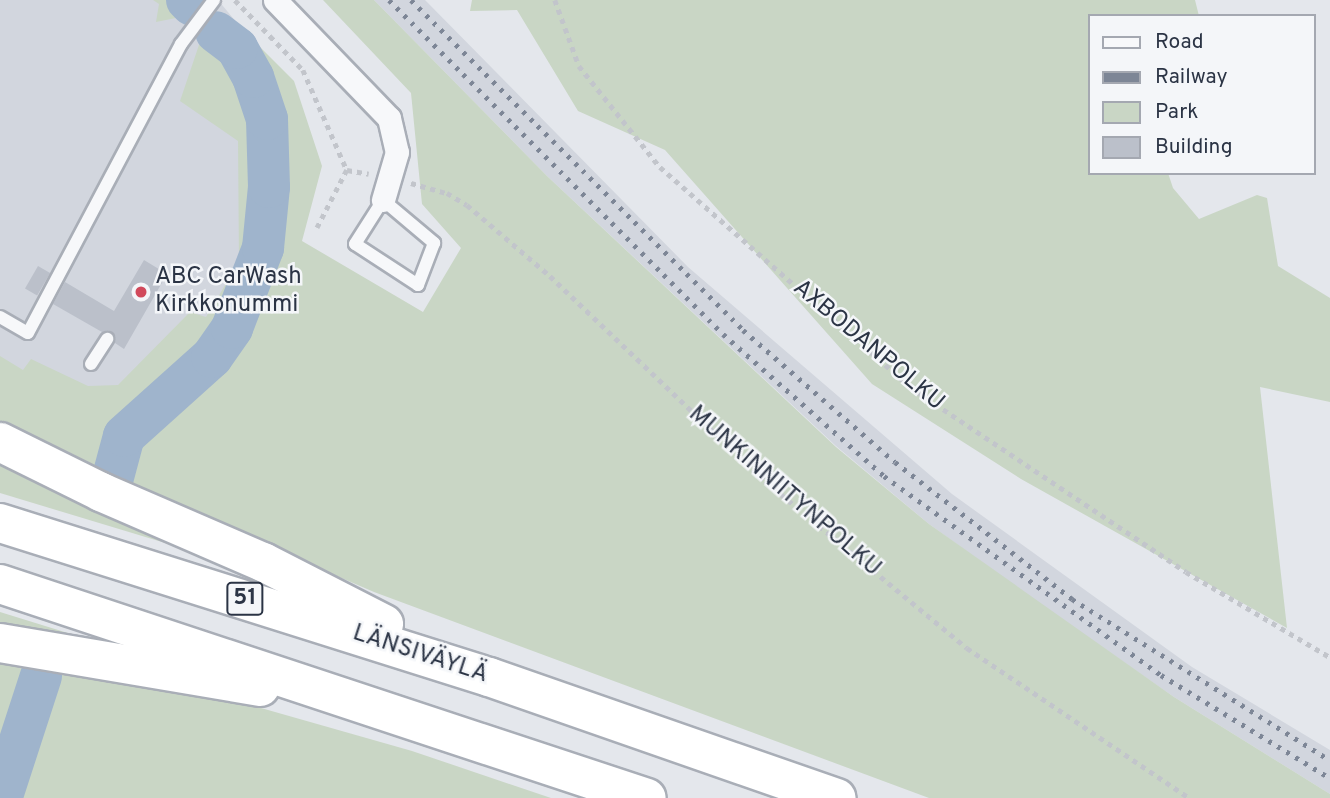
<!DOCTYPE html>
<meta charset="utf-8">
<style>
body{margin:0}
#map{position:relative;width:1330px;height:798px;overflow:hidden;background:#e4e7ec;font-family:Overpass,sans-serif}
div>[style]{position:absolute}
.built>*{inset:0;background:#d2d6de}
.green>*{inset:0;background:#c9d6c5}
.stream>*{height:7px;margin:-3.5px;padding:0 3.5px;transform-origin:3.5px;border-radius:3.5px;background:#9fb4cc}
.river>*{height:42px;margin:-21px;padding:0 21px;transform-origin:21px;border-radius:21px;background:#9fb4cc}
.building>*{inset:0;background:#bbc0ca;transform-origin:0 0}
.path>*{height:4.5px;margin-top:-2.25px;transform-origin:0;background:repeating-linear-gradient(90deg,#c2c5cb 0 5px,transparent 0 10px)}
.roads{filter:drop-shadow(2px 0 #a9aeb7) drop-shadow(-2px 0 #a9aeb7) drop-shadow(0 2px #a9aeb7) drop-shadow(0 -2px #a9aeb7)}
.lane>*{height:12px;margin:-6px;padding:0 6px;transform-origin:6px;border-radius:6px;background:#f7f8fa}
.street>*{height:23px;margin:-11.5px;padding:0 11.5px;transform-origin:11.5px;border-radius:11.5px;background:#f7f8fa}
.highway>*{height:38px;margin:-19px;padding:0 19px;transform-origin:19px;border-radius:19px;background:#fff}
.rail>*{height:5px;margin-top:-2.5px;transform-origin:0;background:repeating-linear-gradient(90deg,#7d8696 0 3.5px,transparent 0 10.5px)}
.dots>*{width:19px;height:19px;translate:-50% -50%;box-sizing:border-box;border:4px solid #f4f6f9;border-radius:50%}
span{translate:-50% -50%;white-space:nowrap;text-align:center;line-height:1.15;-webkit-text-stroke:5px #f4f6f9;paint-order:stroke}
.shield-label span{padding:2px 5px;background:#f4f6f9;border:2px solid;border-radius:5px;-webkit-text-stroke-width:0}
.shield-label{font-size:23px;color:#2b3445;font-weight:700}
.poi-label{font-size:24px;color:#2b3445}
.left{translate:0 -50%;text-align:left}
.street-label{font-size:24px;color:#2b3445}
.legend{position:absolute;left:1088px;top:14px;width:228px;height:161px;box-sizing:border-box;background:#f4f6f9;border:2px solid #a4a8b1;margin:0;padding:9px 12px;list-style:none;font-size:21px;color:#2b3445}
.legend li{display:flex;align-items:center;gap:14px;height:35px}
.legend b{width:35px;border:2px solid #a4a8b1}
</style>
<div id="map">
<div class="built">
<div style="clip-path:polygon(0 0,218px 0,251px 40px,274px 200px,191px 386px,0 391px)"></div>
<div style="clip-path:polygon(374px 0,425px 0,688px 267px,952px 494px,1192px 667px,1330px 750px,1330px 794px,1174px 697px,1037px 602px,929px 524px,836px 446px,547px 176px)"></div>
</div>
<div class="green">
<div style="clip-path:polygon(153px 0,196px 0,181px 17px,156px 22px,159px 4px)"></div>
<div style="clip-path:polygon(323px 0,374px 0,547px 176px,836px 447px,929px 524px,1174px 697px,1330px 794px,1330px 798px,929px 798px,374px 592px,230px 530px,0 421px,0 356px,23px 370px,31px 359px,88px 386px,118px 385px,190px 312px,206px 317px,239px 262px,238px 141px,180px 101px,201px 39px,214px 43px,231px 18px,294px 81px,322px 166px,302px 241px,423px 312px,461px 248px,422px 204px,411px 93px)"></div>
<div style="clip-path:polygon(472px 0,1195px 0,1199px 16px,1090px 16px,1090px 173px,1168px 173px,1173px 188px,1199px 219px,1257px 195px,1267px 198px,1278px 266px,1330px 298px,1330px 402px,1260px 387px,1287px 628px,1021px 479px,872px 384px,665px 150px,578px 111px,517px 10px,470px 11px)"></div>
<div style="clip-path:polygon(0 456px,248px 568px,0 493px)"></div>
<div style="clip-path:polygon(0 612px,142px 656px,0 634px)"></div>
<div style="clip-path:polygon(0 655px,236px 701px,412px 751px,551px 798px,0 798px)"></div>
</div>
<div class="stream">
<div style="left:0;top:792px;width:10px;rotate:37deg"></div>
</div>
<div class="river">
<div style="left:187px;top:0;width:7px;rotate:45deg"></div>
<div style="left:113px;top:477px;width:42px;rotate:-75deg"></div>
<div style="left:124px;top:436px;width:118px;rotate:-41.9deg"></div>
<div style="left:212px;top:357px;width:35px;rotate:-55deg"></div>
<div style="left:232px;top:328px;width:86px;rotate:-68.8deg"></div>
<div style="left:263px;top:248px;width:61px;rotate:-84.4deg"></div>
<div style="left:269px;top:187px;width:68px;rotate:-91.7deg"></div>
<div style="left:267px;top:119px;width:44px;rotate:-108.4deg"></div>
<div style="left:253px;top:77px;width:33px;rotate:-119deg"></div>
<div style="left:237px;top:48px;width:26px;rotate:-143deg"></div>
<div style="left:3px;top:793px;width:123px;rotate:-72deg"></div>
</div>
<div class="building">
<div style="clip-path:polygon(144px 260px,167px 274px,124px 349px,115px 343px,111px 331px,102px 332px,53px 304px,65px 282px,114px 311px)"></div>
<div style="left:38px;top:266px;width:14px;height:26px;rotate:30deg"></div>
</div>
<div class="path">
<div style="left:235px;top:0;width:98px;rotate:45.8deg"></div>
<div style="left:303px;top:70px;width:109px;rotate:66.3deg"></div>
<div style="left:347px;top:170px;width:65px;rotate:117.3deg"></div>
<div style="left:555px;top:0;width:70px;rotate:70deg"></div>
<div style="left:579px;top:66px;width:129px;rotate:51.3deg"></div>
<div style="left:660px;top:167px;width:333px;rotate:41.3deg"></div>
<div style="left:910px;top:387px;width:332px;rotate:33.8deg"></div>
<div style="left:1186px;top:572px;width:167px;rotate:30.6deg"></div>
<div style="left:347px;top:170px;width:22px;rotate:10deg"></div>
<div style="left:411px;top:183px;width:37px;rotate:16deg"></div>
<div style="left:447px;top:193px;width:23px;rotate:31deg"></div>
<div style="left:467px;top:205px;width:109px;rotate:40.5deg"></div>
<div style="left:550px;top:276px;width:297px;rotate:43.6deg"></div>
<div style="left:765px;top:481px;width:262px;rotate:39.6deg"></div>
<div style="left:967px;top:648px;width:268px;rotate:34deg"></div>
</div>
<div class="roads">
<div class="lane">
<div style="left:383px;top:200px;width:67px;rotate:40.1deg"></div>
<div style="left:434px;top:243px;width:45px;rotate:110.9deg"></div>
<div style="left:418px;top:285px;width:75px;rotate:-146.9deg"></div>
<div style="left:355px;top:244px;width:52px;rotate:-57.5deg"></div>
<div style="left:0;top:317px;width:32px;rotate:30deg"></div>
<div style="left:28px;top:333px;width:327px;rotate:-62.1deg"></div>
<div style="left:181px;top:44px;width:55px;rotate:-53.1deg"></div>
<div style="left:91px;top:364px;width:30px;rotate:-57deg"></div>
</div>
<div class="street">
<div style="left:275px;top:0;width:164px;rotate:46deg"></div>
<div style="left:389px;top:118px;width:35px;rotate:77deg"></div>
<div style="left:397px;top:152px;width:50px;rotate:106.3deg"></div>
</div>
<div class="highway">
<div style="left:0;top:442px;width:113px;rotate:26.3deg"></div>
<div style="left:101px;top:492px;width:176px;rotate:23.4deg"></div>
<div style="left:263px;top:562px;width:136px;rotate:27.1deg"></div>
<div style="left:0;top:523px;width:513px;rotate:17.48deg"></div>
<div style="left:489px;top:677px;width:368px;rotate:19.2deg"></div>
<div style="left:0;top:584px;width:681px;rotate:18.3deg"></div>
<div style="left:0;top:643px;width:264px;rotate:9.6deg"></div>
</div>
</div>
<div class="rail">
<div style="left:389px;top:0;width:472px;rotate:45deg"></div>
<div style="left:723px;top:334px;width:215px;rotate:41.4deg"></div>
<div style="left:884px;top:476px;width:341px;rotate:35.7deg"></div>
<div style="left:1161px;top:675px;width:198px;rotate:31.4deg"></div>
<div style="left:411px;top:0;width:468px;rotate:44.8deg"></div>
<div style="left:743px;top:330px;width:201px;rotate:41deg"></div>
<div style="left:895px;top:462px;width:224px;rotate:37.7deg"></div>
<div style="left:1072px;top:599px;width:304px;rotate:32deg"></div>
</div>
<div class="dots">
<div style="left:141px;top:292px;background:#d1495b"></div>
</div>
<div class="shield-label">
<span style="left:245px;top:599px">51</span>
</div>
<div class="poi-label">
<span class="left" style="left:155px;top:292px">ABC CarWash<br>Kirkkonummi</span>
</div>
<div class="street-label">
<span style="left:868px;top:346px;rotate:40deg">AXBODANPOLKU</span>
<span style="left:784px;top:492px;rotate:41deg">MUNKINNIITYNPOLKU</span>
<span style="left:420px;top:655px;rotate:18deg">LÄNSIVÄYLÄ</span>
</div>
<ul class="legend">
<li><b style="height:9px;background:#f7f8fa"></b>Road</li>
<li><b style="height:9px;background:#7d8696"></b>Railway</li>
<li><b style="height:19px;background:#c9d6c5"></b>Park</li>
<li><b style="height:19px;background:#bbc0ca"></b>Building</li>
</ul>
</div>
